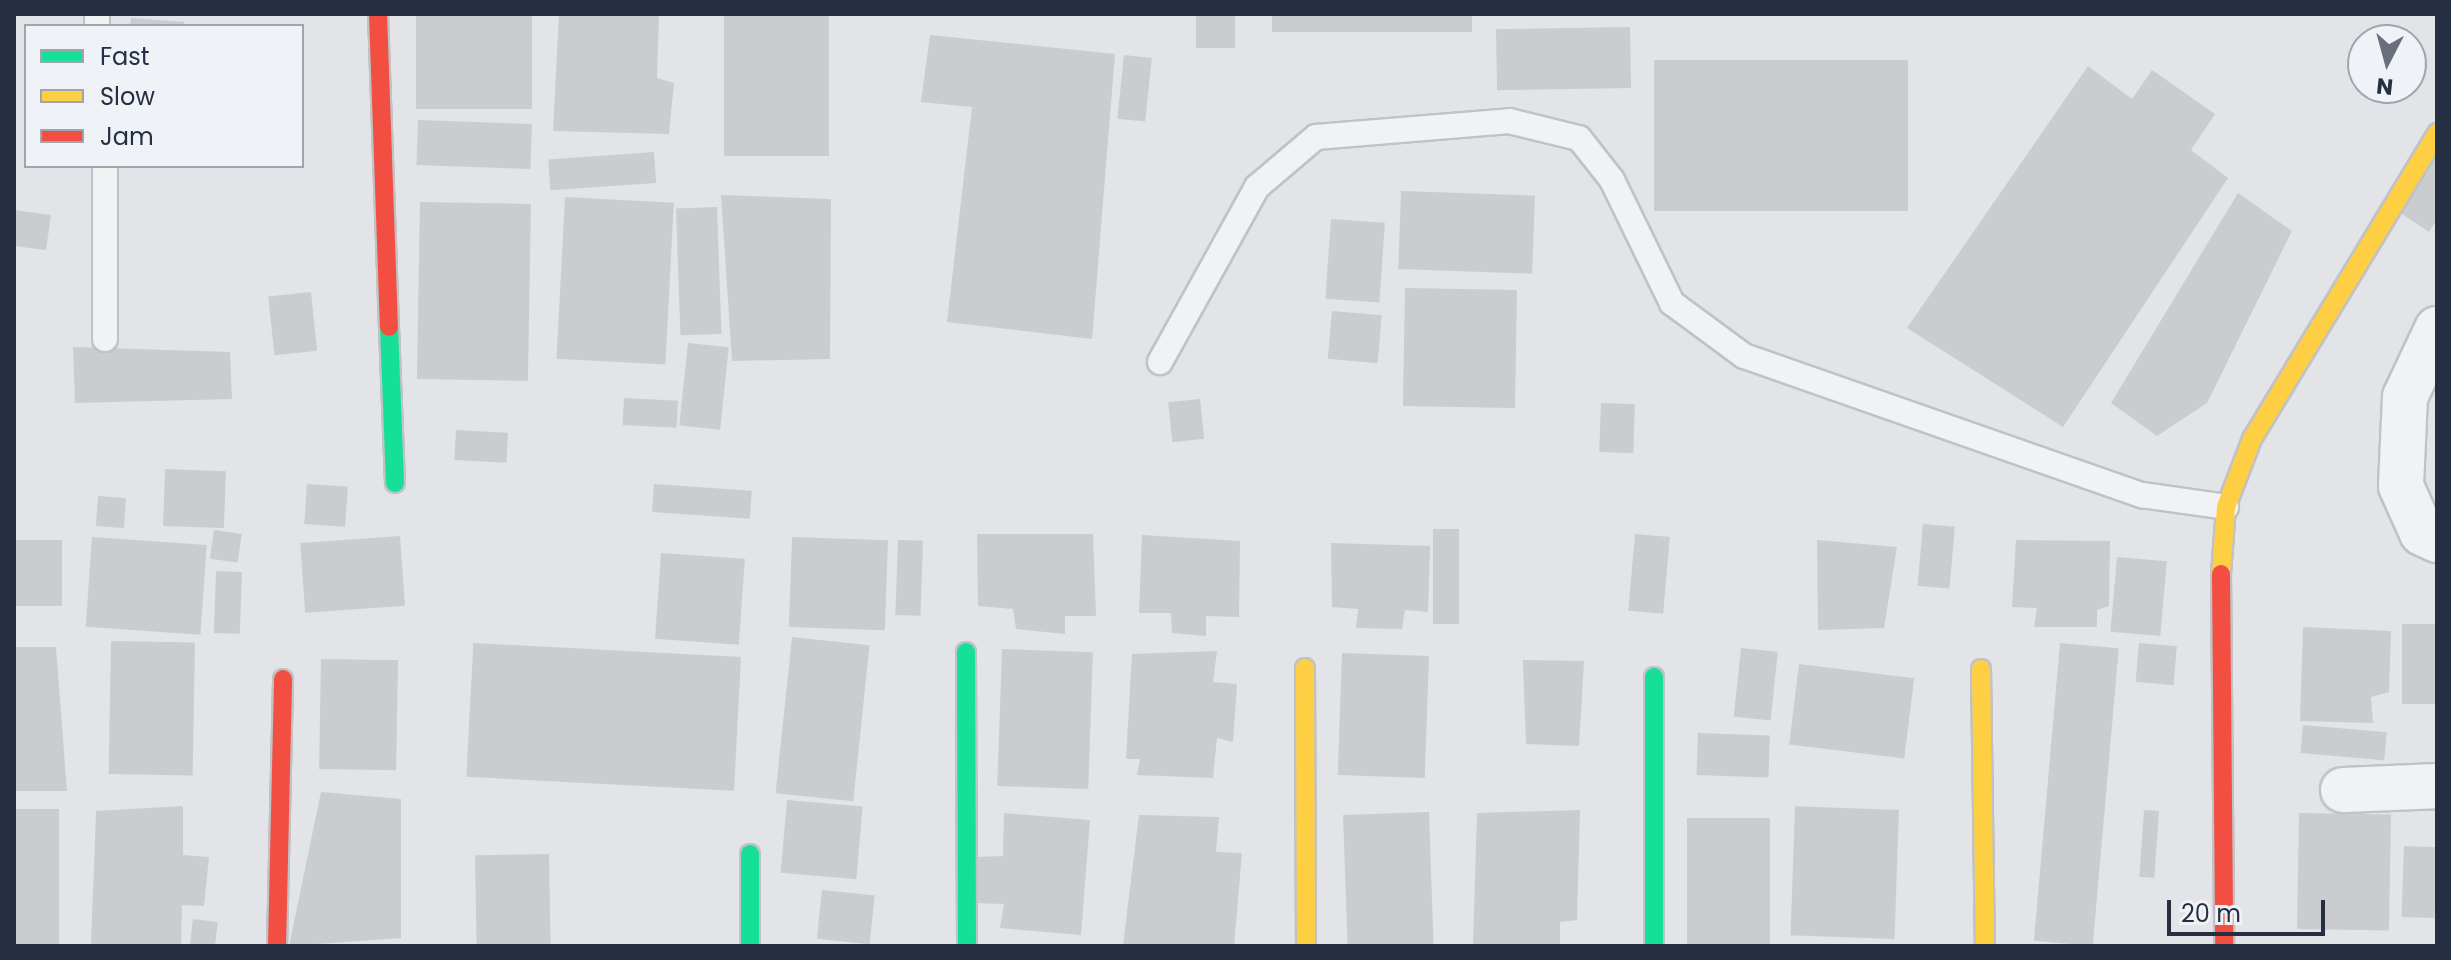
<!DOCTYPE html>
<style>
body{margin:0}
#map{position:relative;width:2451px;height:960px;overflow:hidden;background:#e2e4e7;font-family:Poppins,sans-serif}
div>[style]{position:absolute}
.building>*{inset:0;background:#cacccf;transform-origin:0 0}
.roads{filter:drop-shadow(2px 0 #c0c2c5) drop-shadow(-2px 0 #c0c2c5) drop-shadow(0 2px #c0c2c5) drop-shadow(0 -2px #c0c2c5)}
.lane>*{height:24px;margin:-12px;padding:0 12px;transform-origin:12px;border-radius:12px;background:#f1f2f4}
.street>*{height:44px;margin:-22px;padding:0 22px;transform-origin:22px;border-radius:22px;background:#f1f2f4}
.fast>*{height:18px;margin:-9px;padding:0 9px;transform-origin:9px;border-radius:9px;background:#16e098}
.slow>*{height:18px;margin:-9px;padding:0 9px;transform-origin:9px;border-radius:9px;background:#ffcf43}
.jam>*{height:18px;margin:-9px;padding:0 9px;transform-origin:9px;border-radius:9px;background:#f24e42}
span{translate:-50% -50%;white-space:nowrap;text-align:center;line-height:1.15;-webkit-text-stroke:7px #eff2f7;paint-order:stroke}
.frame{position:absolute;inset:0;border:16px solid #262f42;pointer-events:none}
.legend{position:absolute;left:24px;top:24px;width:280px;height:144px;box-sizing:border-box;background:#eff2f7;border:2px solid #9fa4af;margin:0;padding:10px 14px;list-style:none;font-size:24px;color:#262f42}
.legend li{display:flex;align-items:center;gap:16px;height:40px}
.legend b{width:40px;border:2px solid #9fa4af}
.north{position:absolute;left:2347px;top:24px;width:80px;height:80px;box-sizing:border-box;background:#eff2f7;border:2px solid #9fa4af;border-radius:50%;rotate:186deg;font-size:22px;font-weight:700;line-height:32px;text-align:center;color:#262f42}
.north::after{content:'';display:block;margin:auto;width:28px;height:36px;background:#686e7c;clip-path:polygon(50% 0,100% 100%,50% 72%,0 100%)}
.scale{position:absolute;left:2167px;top:900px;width:158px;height:36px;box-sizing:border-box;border:4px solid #262f42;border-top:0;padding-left:10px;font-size:24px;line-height:28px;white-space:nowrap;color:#262f42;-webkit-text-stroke:6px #eff2f7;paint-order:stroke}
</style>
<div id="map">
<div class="building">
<div style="left:416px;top:14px;width:116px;height:95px"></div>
<div style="clip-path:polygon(559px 14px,659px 14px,657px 78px,674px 83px,669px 134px,553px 131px)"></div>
<div style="left:724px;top:14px;width:105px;height:142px"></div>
<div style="left:1196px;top:14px;width:39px;height:34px"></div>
<div style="left:1272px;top:14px;width:200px;height:18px"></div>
<div style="clip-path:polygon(131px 18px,184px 22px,184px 26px,130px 26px)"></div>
<div style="left:1630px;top:27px;width:61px;height:134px;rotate:89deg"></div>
<div style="clip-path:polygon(930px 35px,1115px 54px,1092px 339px,947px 322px,972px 107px,921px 102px)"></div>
<div style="left:1124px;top:55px;width:28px;height:64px;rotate:6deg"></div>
<div style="left:1654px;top:60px;width:254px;height:151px"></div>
<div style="clip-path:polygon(2088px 66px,2132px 99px,2152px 70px,2215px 114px,2191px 150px,2228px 178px,2063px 427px,1907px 328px)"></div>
<div style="left:418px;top:120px;width:114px;height:45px;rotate:2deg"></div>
<div style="clip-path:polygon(2437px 150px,2437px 219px,2429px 232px,2396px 210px)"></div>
<div style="left:654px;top:152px;width:31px;height:106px;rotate:86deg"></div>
<div style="left:1401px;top:191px;width:134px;height:78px;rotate:2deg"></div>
<div style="clip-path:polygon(2238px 193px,2292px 231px,2207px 403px,2157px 436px,2111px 403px)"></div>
<div style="clip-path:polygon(721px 195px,831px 199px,830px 359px,732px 361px)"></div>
<div style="left:565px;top:197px;width:109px;height:162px;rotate:3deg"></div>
<div style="left:420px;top:202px;width:111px;height:177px;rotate:1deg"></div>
<div style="left:717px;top:207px;width:127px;height:41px;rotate:88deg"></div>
<div style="clip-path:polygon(14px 210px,51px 215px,46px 250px,14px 246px)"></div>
<div style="left:1331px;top:219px;width:54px;height:80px;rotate:4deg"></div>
<div style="left:1517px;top:290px;width:118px;height:112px;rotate:91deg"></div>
<div style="left:311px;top:292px;width:59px;height:43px;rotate:84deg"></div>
<div style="left:1332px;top:311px;width:50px;height:48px;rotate:5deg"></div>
<div style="left:688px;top:343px;width:41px;height:83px;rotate:6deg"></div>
<div style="clip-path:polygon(73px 347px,230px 352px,232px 399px,75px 403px)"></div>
<div style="left:624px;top:398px;width:54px;height:27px;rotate:3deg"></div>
<div style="left:1200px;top:399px;width:40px;height:32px;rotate:84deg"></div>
<div style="left:1601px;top:403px;width:34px;height:49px;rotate:2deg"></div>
<div style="left:456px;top:430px;width:52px;height:30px;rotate:3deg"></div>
<div style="left:165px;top:469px;width:61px;height:57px;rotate:2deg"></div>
<div style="left:307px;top:484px;width:41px;height:40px;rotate:4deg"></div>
<div style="left:654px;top:484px;width:98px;height:28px;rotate:4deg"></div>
<div style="left:98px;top:496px;width:28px;height:30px;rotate:4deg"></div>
<div style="left:1923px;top:524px;width:32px;height:62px;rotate:5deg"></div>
<div style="left:1433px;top:529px;width:26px;height:95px"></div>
<div style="left:214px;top:530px;width:28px;height:29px;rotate:8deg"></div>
<div style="clip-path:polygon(977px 534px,1093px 534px,1096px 616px,1065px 616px,1065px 634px,1016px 629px,1013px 609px,978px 606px)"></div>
<div style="left:1635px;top:534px;width:35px;height:77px;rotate:5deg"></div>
<div style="clip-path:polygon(1142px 535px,1240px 541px,1239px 617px,1206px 616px,1206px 636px,1172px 633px,1171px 613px,1139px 613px)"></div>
<div style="left:400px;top:536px;width:70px;height:100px;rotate:86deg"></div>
<div style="left:92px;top:537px;width:115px;height:90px;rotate:4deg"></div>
<div style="left:792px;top:537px;width:96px;height:90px;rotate:2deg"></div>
<div style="left:14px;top:540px;width:48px;height:66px"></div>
<div style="left:898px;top:540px;width:25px;height:75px;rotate:2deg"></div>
<div style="clip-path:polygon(1817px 540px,1897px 547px,1884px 628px,1818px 630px)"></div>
<div style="clip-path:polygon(2016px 540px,2110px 541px,2109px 606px,2097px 610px,2097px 627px,2034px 627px,2037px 608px,2012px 607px)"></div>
<div style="clip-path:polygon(1331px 543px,1430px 546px,1428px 612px,1405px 610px,1402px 629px,1356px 628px,1358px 609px,1332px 607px)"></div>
<div style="left:661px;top:553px;width:84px;height:86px;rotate:4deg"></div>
<div style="left:2117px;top:557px;width:50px;height:75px;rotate:5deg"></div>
<div style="left:216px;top:571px;width:26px;height:62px;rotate:2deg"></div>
<div style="left:2402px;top:624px;width:35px;height:80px"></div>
<div style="clip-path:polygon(2303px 627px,2391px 631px,2389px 692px,2371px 697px,2373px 723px,2300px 721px)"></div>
<div style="left:792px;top:637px;width:78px;height:157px;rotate:6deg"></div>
<div style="left:111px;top:641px;width:84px;height:133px;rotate:1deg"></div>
<div style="left:2060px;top:643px;width:59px;height:299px;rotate:5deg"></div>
<div style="left:2139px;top:643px;width:38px;height:39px;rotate:5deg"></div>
<div style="clip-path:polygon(14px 647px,56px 647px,67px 791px,14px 791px)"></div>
<div style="left:1741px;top:648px;width:37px;height:69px;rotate:6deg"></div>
<div style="left:1002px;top:649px;width:91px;height:137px;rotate:2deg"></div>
<div style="clip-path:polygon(1217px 651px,1213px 682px,1237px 684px,1233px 742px,1217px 738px,1213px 778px,1137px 775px,1140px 759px,1126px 759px,1132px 654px)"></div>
<div style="left:1429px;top:656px;width:122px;height:87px;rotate:92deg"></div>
<div style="left:741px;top:657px;width:134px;height:268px;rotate:93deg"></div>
<div style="left:321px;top:659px;width:77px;height:110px;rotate:1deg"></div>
<div style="clip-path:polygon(1523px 660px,1584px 661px,1579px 746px,1526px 744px)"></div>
<div style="left:1799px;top:664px;width:116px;height:81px;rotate:7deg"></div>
<div style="left:2303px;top:725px;width:84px;height:28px;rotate:5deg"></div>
<div style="left:1698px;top:733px;width:72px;height:42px;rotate:2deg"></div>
<div style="clip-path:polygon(321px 792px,401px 799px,401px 938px,289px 946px)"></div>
<div style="left:787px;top:800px;width:76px;height:73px;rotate:5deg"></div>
<div style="clip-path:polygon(183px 806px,183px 855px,209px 857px,204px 906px,182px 905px,181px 946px,91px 945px,96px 811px)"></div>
<div style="left:14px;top:809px;width:45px;height:137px"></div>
<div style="clip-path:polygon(1580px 810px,1577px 920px,1560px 922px,1560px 945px,1473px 945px,1477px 813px)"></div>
<div style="left:1899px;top:810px;width:129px;height:104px;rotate:92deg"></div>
<div style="left:2144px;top:810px;width:15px;height:67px;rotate:4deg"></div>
<div style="left:1429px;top:812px;width:134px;height:86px;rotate:88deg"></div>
<div style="clip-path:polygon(1004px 813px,1090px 820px,1081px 935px,1000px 928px,1004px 904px,974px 903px,977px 857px,1003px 856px)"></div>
<div style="left:2299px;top:813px;width:92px;height:116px;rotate:1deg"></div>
<div style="clip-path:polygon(1139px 815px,1219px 817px,1216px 852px,1242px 853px,1234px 946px,1123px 945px)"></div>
<div style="left:1687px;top:818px;width:83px;height:128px"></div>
<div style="left:2404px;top:846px;width:33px;height:71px;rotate:2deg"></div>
<div style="left:549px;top:854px;width:92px;height:74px;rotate:89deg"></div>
<div style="left:822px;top:890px;width:53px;height:49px;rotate:6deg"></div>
<div style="left:193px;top:919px;width:25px;height:27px;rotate:7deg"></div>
</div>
<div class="roads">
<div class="lane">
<div style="left:97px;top:14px;width:12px;rotate:90deg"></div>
<div style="left:105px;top:339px;width:173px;rotate:-90deg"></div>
<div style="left:1160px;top:362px;width:200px;rotate:-61deg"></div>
<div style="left:1257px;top:187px;width:77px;rotate:-40.3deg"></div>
<div style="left:1316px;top:137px;width:194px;rotate:-4.7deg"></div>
<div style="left:1509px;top:121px;width:72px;rotate:13.7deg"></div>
<div style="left:1579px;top:138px;width:53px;rotate:51.8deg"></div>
<div style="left:1612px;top:180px;width:137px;rotate:64deg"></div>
<div style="left:1672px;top:303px;width:89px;rotate:36.4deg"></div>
<div style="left:1744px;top:356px;width:422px;rotate:19.3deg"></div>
<div style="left:2142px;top:495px;width:85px;rotate:8.1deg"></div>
</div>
<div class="street">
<div style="left:2437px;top:329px;width:75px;rotate:115.2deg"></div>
<div style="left:2405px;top:397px;width:89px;rotate:92.6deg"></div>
<div style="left:2401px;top:486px;width:51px;rotate:65.9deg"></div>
<div style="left:2422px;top:533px;width:17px;rotate:25deg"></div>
<div style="left:2343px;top:790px;width:94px;rotate:-2.4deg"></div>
</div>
<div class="fast">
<div style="left:389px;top:327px;width:156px;rotate:87.8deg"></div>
<div style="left:966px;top:652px;width:294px;rotate:89.8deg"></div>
<div style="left:1654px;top:677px;width:269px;rotate:90deg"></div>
<div style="left:750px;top:854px;width:92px;rotate:90deg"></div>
</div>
<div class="slow">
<div style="left:2221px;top:574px;width:67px;rotate:-85.7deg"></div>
<div style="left:2226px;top:507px;width:73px;rotate:-69.1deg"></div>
<div style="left:2252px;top:439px;width:358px;rotate:-58.8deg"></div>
<div style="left:1305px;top:668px;width:278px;rotate:89.8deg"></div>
<div style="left:1981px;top:669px;width:277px;rotate:89.2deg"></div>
</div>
<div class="jam">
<div style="left:378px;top:14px;width:313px;rotate:88deg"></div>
<div style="left:2221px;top:574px;width:372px;rotate:89.5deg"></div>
<div style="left:277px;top:946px;width:267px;rotate:-88.7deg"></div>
</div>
</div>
<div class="frame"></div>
<ul class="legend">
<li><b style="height:10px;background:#16e098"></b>Fast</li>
<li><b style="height:10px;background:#ffcf43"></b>Slow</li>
<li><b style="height:10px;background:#f24e42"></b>Jam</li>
</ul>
<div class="north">N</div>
<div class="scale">20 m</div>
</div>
